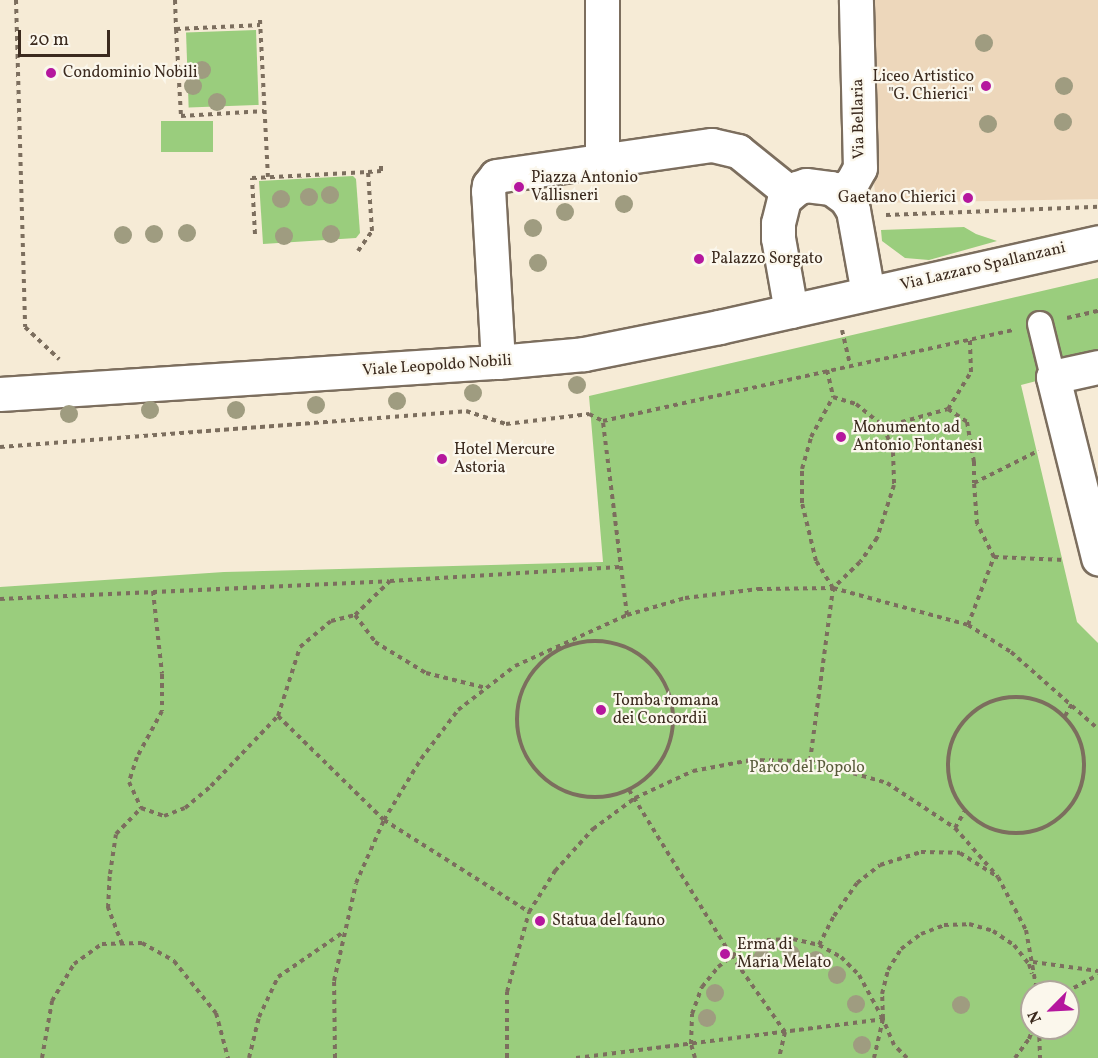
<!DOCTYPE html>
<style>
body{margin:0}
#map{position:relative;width:1098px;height:1058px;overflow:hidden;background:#f6ebd6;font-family:Vollkorn,serif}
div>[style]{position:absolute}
.built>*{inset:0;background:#edd7bb}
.green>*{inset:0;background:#9acd7d;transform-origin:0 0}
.path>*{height:4px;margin-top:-2px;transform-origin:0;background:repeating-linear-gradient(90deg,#7c6e5e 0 4.5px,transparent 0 9px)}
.path>.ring{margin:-2px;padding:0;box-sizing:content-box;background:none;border:4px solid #7c6e5e;border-radius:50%}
.roads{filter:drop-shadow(2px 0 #7c6e5e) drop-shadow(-2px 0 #7c6e5e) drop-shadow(0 2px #7c6e5e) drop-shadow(0 -2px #7c6e5e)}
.pedestrian>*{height:24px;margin:-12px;padding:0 12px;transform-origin:12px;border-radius:12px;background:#fff}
.minor>*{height:33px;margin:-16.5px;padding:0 16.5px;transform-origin:16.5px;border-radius:16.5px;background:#fff}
.trees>*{width:18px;height:18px;margin:-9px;border-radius:50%;background:#9f9c80}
.dots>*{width:16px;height:16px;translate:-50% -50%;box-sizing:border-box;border:3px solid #fbf7ec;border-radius:50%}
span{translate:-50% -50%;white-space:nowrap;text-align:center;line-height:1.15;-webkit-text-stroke:4.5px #fbf7ec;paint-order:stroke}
.poi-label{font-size:16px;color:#3b2a1e}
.left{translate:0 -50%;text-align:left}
.right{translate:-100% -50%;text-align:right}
.street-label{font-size:16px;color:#3b2a1e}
.park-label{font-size:16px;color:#585b3a}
.north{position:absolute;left:1020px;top:980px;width:60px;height:60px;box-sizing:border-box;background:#fbf7ec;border:2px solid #aea59a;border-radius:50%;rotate:246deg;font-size:16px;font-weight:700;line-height:24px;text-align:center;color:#3b2a1e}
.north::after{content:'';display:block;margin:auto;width:21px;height:27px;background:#b5179e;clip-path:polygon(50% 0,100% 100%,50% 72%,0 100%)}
.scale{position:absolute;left:18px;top:30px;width:92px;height:27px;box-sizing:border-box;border:3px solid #3b2a1e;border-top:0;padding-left:8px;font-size:18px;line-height:21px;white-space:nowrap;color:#3b2a1e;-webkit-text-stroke:4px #fbf7ec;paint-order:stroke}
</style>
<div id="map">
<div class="built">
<div style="clip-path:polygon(870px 0,1098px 0,1098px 199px,876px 203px,873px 173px,877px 171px)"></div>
</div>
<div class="green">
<div style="left:256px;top:30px;width:75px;height:70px;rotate:88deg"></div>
<div style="left:213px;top:121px;width:31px;height:52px;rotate:90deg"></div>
<div style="clip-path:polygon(353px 176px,356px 179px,360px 233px,356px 238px,263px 244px,259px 181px)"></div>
<div style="clip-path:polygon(964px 227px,976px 234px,997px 241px,929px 260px,905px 258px,882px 241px,881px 230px)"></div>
<div style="clip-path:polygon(evenodd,1098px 278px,1098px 365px,1021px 385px,1077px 622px,1098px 643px,1098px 1058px,0 1058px,0 587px,224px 572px,603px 562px,589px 396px,1098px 278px,1032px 992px,1068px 992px,1068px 1028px,1032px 1028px,1032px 992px)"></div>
</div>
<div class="path">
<div style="left:16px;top:0;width:327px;rotate:88.4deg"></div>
<div style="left:25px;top:327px;width:47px;rotate:43.3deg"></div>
<div style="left:175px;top:0;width:29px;rotate:88deg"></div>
<div style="left:176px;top:29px;width:84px;rotate:-2.7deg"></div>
<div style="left:260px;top:20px;width:157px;rotate:87.1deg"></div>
<div style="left:176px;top:29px;width:87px;rotate:86.7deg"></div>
<div style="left:181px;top:116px;width:83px;rotate:-3.4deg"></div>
<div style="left:886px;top:215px;width:212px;rotate:-2.2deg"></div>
<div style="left:255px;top:234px;width:56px;rotate:-93.1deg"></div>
<div style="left:252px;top:178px;width:116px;rotate:-3deg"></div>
<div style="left:358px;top:251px;width:24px;rotate:-55deg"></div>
<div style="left:372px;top:231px;width:59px;rotate:-93.9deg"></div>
<div style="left:368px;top:172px;width:13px;rotate:-4deg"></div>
<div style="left:381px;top:171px;width:5px;rotate:-90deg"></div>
<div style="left:1067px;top:318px;width:32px;rotate:-13deg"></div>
<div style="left:842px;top:330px;width:35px;rotate:77deg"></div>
<div style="left:827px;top:370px;width:28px;rotate:77deg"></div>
<div style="left:833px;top:397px;width:24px;rotate:17deg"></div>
<div style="left:856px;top:404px;width:36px;rotate:39deg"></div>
<div style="left:884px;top:427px;width:27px;rotate:70deg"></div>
<div style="left:893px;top:452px;width:33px;rotate:88deg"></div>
<div style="left:894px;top:485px;width:56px;rotate:107.8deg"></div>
<div style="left:877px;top:538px;width:29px;rotate:125deg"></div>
<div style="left:860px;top:562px;width:37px;rotate:136deg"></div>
<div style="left:833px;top:588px;width:32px;rotate:-122deg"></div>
<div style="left:816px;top:561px;width:60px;rotate:-103.6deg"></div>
<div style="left:802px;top:503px;width:34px;rotate:-90deg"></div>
<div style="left:802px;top:469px;width:33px;rotate:-74deg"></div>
<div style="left:811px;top:437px;width:46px;rotate:-61.2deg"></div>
<div style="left:948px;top:409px;width:44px;rotate:-58.1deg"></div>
<div style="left:971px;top:372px;width:32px;rotate:-92deg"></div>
<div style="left:884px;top:427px;width:66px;rotate:-15.7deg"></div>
<div style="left:948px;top:409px;width:23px;rotate:34deg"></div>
<div style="left:967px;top:422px;width:41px;rotate:80.1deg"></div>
<div style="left:974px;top:462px;width:21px;rotate:90deg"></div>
<div style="left:974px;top:483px;width:72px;rotate:-26.6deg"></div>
<div style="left:0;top:447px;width:467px;rotate:-4.4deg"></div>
<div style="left:466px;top:411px;width:42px;rotate:18deg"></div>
<div style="left:506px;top:424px;width:84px;rotate:-6.9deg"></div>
<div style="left:589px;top:414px;width:16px;rotate:27deg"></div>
<div style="left:603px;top:421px;width:422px;rotate:-12.5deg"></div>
<div style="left:994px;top:557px;width:71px;rotate:2.4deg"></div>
<div style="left:153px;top:591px;width:83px;rotate:83.8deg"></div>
<div style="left:162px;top:674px;width:37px;rotate:90deg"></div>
<div style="left:162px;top:711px;width:52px;rotate:118.5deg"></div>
<div style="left:137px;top:757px;width:26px;rotate:108deg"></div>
<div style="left:129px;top:782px;width:29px;rotate:65deg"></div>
<div style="left:141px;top:808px;width:24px;rotate:19deg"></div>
<div style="left:164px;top:816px;width:22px;rotate:-21deg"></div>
<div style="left:185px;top:808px;width:34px;rotate:-40deg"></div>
<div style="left:211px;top:786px;width:97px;rotate:-46.3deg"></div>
<div style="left:278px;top:716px;width:148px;rotate:44.5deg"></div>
<div style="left:384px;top:820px;width:172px;rotate:32.4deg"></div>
<div style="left:0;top:599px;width:389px;rotate:-2.6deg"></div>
<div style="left:355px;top:615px;width:34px;rotate:53deg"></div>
<div style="left:375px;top:642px;width:60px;rotate:31.3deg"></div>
<div style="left:426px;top:673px;width:62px;rotate:14deg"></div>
<div style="left:627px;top:615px;width:60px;rotate:-16.3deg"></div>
<div style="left:685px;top:598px;width:74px;rotate:-7deg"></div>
<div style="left:758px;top:589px;width:75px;rotate:-0.8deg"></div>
<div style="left:833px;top:588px;width:140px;rotate:15.3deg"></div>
<div style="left:968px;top:625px;width:51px;rotate:32.1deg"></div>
<div style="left:1011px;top:652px;width:116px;rotate:41.5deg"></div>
<div style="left:968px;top:625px;width:73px;rotate:-69.1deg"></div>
<div style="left:994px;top:557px;width:37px;rotate:-117deg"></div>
<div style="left:977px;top:524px;width:41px;rotate:-94.2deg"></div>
<div class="ring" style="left:517px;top:641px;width:152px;height:152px"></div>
<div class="ring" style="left:948px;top:697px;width:132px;height:132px"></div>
<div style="left:278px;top:716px;width:72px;rotate:-72.3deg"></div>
<div style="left:300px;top:647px;width:40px;rotate:-40deg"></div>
<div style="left:331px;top:621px;width:25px;rotate:-14deg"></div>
<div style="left:355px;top:615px;width:49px;rotate:-44.2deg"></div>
<div style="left:390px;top:581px;width:230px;rotate:-3.5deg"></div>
<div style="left:1065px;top:716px;width:14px;rotate:-60deg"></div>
<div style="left:810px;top:761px;width:175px;rotate:-82.4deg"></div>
<div style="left:629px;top:790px;width:194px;rotate:58.3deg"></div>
<div style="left:731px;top:955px;width:94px;rotate:55deg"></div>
<div style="left:785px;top:1032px;width:27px;rotate:103deg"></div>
<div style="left:955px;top:828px;width:20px;rotate:-60deg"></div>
<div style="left:122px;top:944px;width:39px;rotate:-111deg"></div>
<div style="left:108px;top:908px;width:34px;rotate:-87deg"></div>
<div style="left:110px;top:874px;width:40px;rotate:-81.5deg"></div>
<div style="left:116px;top:834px;width:36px;rotate:-46deg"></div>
<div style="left:819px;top:945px;width:33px;rotate:-63deg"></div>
<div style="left:834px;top:916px;width:40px;rotate:-55.1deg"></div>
<div style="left:857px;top:883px;width:29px;rotate:-38deg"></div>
<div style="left:880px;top:865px;width:43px;rotate:-17.6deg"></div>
<div style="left:921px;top:852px;width:39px;rotate:1deg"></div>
<div style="left:960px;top:853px;width:41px;rotate:32.2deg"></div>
<div style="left:1033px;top:962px;width:66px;rotate:7.9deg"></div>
<div style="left:1066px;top:992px;width:36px;rotate:-28deg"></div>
<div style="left:1039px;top:1028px;width:30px;rotate:88deg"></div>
<div style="left:42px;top:1058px;width:58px;rotate:-80deg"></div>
<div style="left:52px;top:1001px;width:43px;rotate:-59.3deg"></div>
<div style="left:74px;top:964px;width:34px;rotate:-36deg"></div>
<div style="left:102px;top:944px;width:40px;rotate:-1.4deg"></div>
<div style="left:142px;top:943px;width:37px;rotate:29deg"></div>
<div style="left:174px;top:961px;width:67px;rotate:51.1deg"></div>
<div style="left:216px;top:1013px;width:47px;rotate:75.1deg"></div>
<div style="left:249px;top:1058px;width:42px;rotate:-76.3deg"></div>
<div style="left:259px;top:1017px;width:44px;rotate:-64.6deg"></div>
<div style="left:278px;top:977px;width:78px;rotate:-34.5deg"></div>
<div style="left:335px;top:1058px;width:77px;rotate:-90.7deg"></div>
<div style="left:334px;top:981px;width:100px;rotate:-77.3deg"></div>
<div style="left:356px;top:883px;width:69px;rotate:-66deg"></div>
<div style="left:384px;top:820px;width:71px;rotate:-58.8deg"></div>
<div style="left:421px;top:759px;width:61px;rotate:-52.9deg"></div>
<div style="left:458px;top:710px;width:72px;rotate:-37.7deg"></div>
<div style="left:515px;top:666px;width:123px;rotate:-24.5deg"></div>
<div style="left:627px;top:615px;width:195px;rotate:-97.1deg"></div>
<div style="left:507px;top:1058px;width:66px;rotate:-90deg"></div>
<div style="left:507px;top:992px;width:83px;rotate:-74.6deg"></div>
<div style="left:529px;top:912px;width:49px;rotate:-57.6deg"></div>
<div style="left:555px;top:871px;width:57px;rotate:-47.9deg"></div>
<div style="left:593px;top:829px;width:52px;rotate:-36.4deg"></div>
<div style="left:635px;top:798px;width:64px;rotate:-25deg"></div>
<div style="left:693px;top:771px;width:59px;rotate:-10.7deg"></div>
<div style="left:751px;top:760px;width:59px;rotate:1deg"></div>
<div style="left:810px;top:761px;width:80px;rotate:15.9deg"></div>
<div style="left:887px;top:783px;width:82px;rotate:33.5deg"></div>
<div style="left:955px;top:828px;width:65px;rotate:48.7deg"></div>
<div style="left:998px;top:877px;width:60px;rotate:62.2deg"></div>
<div style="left:1026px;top:930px;width:63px;rotate:79.9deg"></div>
<div style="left:576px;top:1058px;width:309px;rotate:-7.2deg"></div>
<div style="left:695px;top:1058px;width:15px;rotate:-106deg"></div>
<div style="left:691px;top:1044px;width:30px;rotate:-88deg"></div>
<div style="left:692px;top:1014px;width:29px;rotate:-70deg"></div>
<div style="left:702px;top:987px;width:26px;rotate:-51deg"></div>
<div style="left:718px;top:967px;width:31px;rotate:-38deg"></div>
<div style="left:742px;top:948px;width:26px;rotate:-18deg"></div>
<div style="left:767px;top:940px;width:26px;rotate:-2deg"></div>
<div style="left:793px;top:939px;width:27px;rotate:13deg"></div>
<div style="left:819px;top:945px;width:25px;rotate:29deg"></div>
<div style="left:841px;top:957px;width:25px;rotate:45deg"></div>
<div style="left:859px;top:975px;width:50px;rotate:61.4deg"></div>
<div style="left:883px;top:1019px;width:40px;rotate:103deg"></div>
<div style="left:907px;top:1058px;width:18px;rotate:-135deg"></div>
<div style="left:894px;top:1045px;width:28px;rotate:-113deg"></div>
<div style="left:883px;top:1019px;width:25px;rotate:-92deg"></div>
<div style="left:882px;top:994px;width:25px;rotate:-76deg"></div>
<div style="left:888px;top:970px;width:25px;rotate:-58deg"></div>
<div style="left:901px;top:949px;width:25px;rotate:-37deg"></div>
<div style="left:921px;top:934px;width:25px;rotate:-21deg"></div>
<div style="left:944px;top:925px;width:25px;rotate:-2deg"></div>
<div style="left:969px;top:924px;width:25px;rotate:16deg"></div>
<div style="left:993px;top:931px;width:25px;rotate:34deg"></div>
<div style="left:1014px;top:945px;width:24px;rotate:52deg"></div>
<div style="left:1029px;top:964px;width:10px;rotate:73deg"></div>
<div style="left:1015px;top:1058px;width:24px;rotate:-54deg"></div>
<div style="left:1029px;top:1039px;width:12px;rotate:-70deg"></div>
</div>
<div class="roads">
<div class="pedestrian">
<div style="left:1040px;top:324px;width:55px;rotate:76.2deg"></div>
</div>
<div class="minor">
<div style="left:602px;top:0;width:161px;rotate:90deg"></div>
<div style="left:838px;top:192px;width:15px;rotate:-32deg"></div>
<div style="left:851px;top:184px;width:18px;rotate:-61deg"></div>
<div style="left:860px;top:168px;width:168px;rotate:-91.4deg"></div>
<div style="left:791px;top:311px;width:74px;rotate:-100.1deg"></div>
<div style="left:778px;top:238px;width:15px;rotate:-90deg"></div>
<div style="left:778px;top:223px;width:25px;rotate:-76deg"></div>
<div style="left:784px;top:199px;width:17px;rotate:-40deg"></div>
<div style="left:797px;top:188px;width:9px;rotate:-18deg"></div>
<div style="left:806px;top:185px;width:25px;rotate:7deg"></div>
<div style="left:831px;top:188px;width:19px;rotate:36deg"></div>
<div style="left:846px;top:199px;width:13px;rotate:58deg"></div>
<div style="left:853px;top:210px;width:84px;rotate:79.8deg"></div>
<div style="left:498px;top:362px;width:171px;rotate:-93.3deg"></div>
<div style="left:488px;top:191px;width:6px;rotate:-81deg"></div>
<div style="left:489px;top:185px;width:11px;rotate:-52deg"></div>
<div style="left:496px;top:176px;width:218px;rotate:-8.2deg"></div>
<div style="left:712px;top:145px;width:27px;rotate:13deg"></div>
<div style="left:738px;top:151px;width:67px;rotate:38.9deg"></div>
<div style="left:1098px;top:367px;width:46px;rotate:167.5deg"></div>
<div style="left:1053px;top:377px;width:187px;rotate:76deg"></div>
<div style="left:0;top:394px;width:499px;rotate:-3.7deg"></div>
<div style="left:498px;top:362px;width:86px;rotate:-5.3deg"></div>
<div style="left:584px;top:354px;width:138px;rotate:-11.3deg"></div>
<div style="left:719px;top:327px;width:388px;rotate:-12.6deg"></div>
</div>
</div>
<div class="trees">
<div style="left:984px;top:43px"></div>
<div style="left:202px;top:70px"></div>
<div style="left:193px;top:86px"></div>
<div style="left:1064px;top:86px"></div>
<div style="left:217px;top:102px"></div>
<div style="left:1063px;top:122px"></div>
<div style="left:988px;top:124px"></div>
<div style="left:330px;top:195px"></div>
<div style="left:309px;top:197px"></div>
<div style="left:281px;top:199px"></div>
<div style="left:624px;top:204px"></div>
<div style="left:565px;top:212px"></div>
<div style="left:533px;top:228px"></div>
<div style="left:187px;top:233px"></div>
<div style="left:154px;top:234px"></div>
<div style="left:331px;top:234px"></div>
<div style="left:123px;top:235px"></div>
<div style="left:284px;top:236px"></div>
<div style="left:538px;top:263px"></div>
<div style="left:577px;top:385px"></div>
<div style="left:473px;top:393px"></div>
<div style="left:397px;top:401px"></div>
<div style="left:316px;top:405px"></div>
<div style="left:150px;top:410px"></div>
<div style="left:236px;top:410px"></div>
<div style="left:69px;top:414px"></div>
<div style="left:791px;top:954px"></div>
<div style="left:762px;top:958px"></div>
<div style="left:816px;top:960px"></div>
<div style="left:837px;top:975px"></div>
<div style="left:715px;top:993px"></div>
<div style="left:856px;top:1004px"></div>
<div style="left:961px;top:1005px"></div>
<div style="left:707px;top:1018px"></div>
<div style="left:862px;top:1045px"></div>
</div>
<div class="dots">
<div style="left:51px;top:73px;background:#b5179e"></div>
<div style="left:986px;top:86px;background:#b5179e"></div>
<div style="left:519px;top:187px;background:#b5179e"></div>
<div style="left:968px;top:198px;background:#b5179e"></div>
<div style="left:699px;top:259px;background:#b5179e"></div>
<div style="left:841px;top:437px;background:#b5179e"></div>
<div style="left:442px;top:459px;background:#b5179e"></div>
<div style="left:601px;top:710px;background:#b5179e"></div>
<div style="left:540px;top:921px;background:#b5179e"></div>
<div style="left:725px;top:954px;background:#b5179e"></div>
</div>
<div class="poi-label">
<span class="left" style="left:63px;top:73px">Condominio Nobili</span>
<span class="right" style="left:974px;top:86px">Liceo Artistico<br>"G. Chierici"</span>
<span class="left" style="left:531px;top:187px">Piazza Antonio<br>Vallisneri</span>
<span class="right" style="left:956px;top:198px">Gaetano Chierici</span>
<span class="left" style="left:711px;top:259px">Palazzo Sorgato</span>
<span class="left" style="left:853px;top:437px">Monumento ad<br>Antonio Fontanesi</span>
<span class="left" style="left:454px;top:459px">Hotel Mercure<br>Astoria</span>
<span class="left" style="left:613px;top:710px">Tomba romana<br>dei Concordii</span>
<span class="left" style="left:552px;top:921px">Statua del fauno</span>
<span class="left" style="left:737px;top:954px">Erma di<br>Maria Melato</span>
</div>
<div class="street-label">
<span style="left:859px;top:119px;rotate:-91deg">Via Bellaria</span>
<span style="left:983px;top:267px;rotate:-13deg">Via Lazzaro Spallanzani</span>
<span style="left:437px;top:366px;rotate:-4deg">Viale Leopoldo Nobili</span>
</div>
<div class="park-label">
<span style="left:807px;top:768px">Parco del Popolo</span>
</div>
<div class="north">N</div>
<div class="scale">20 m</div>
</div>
